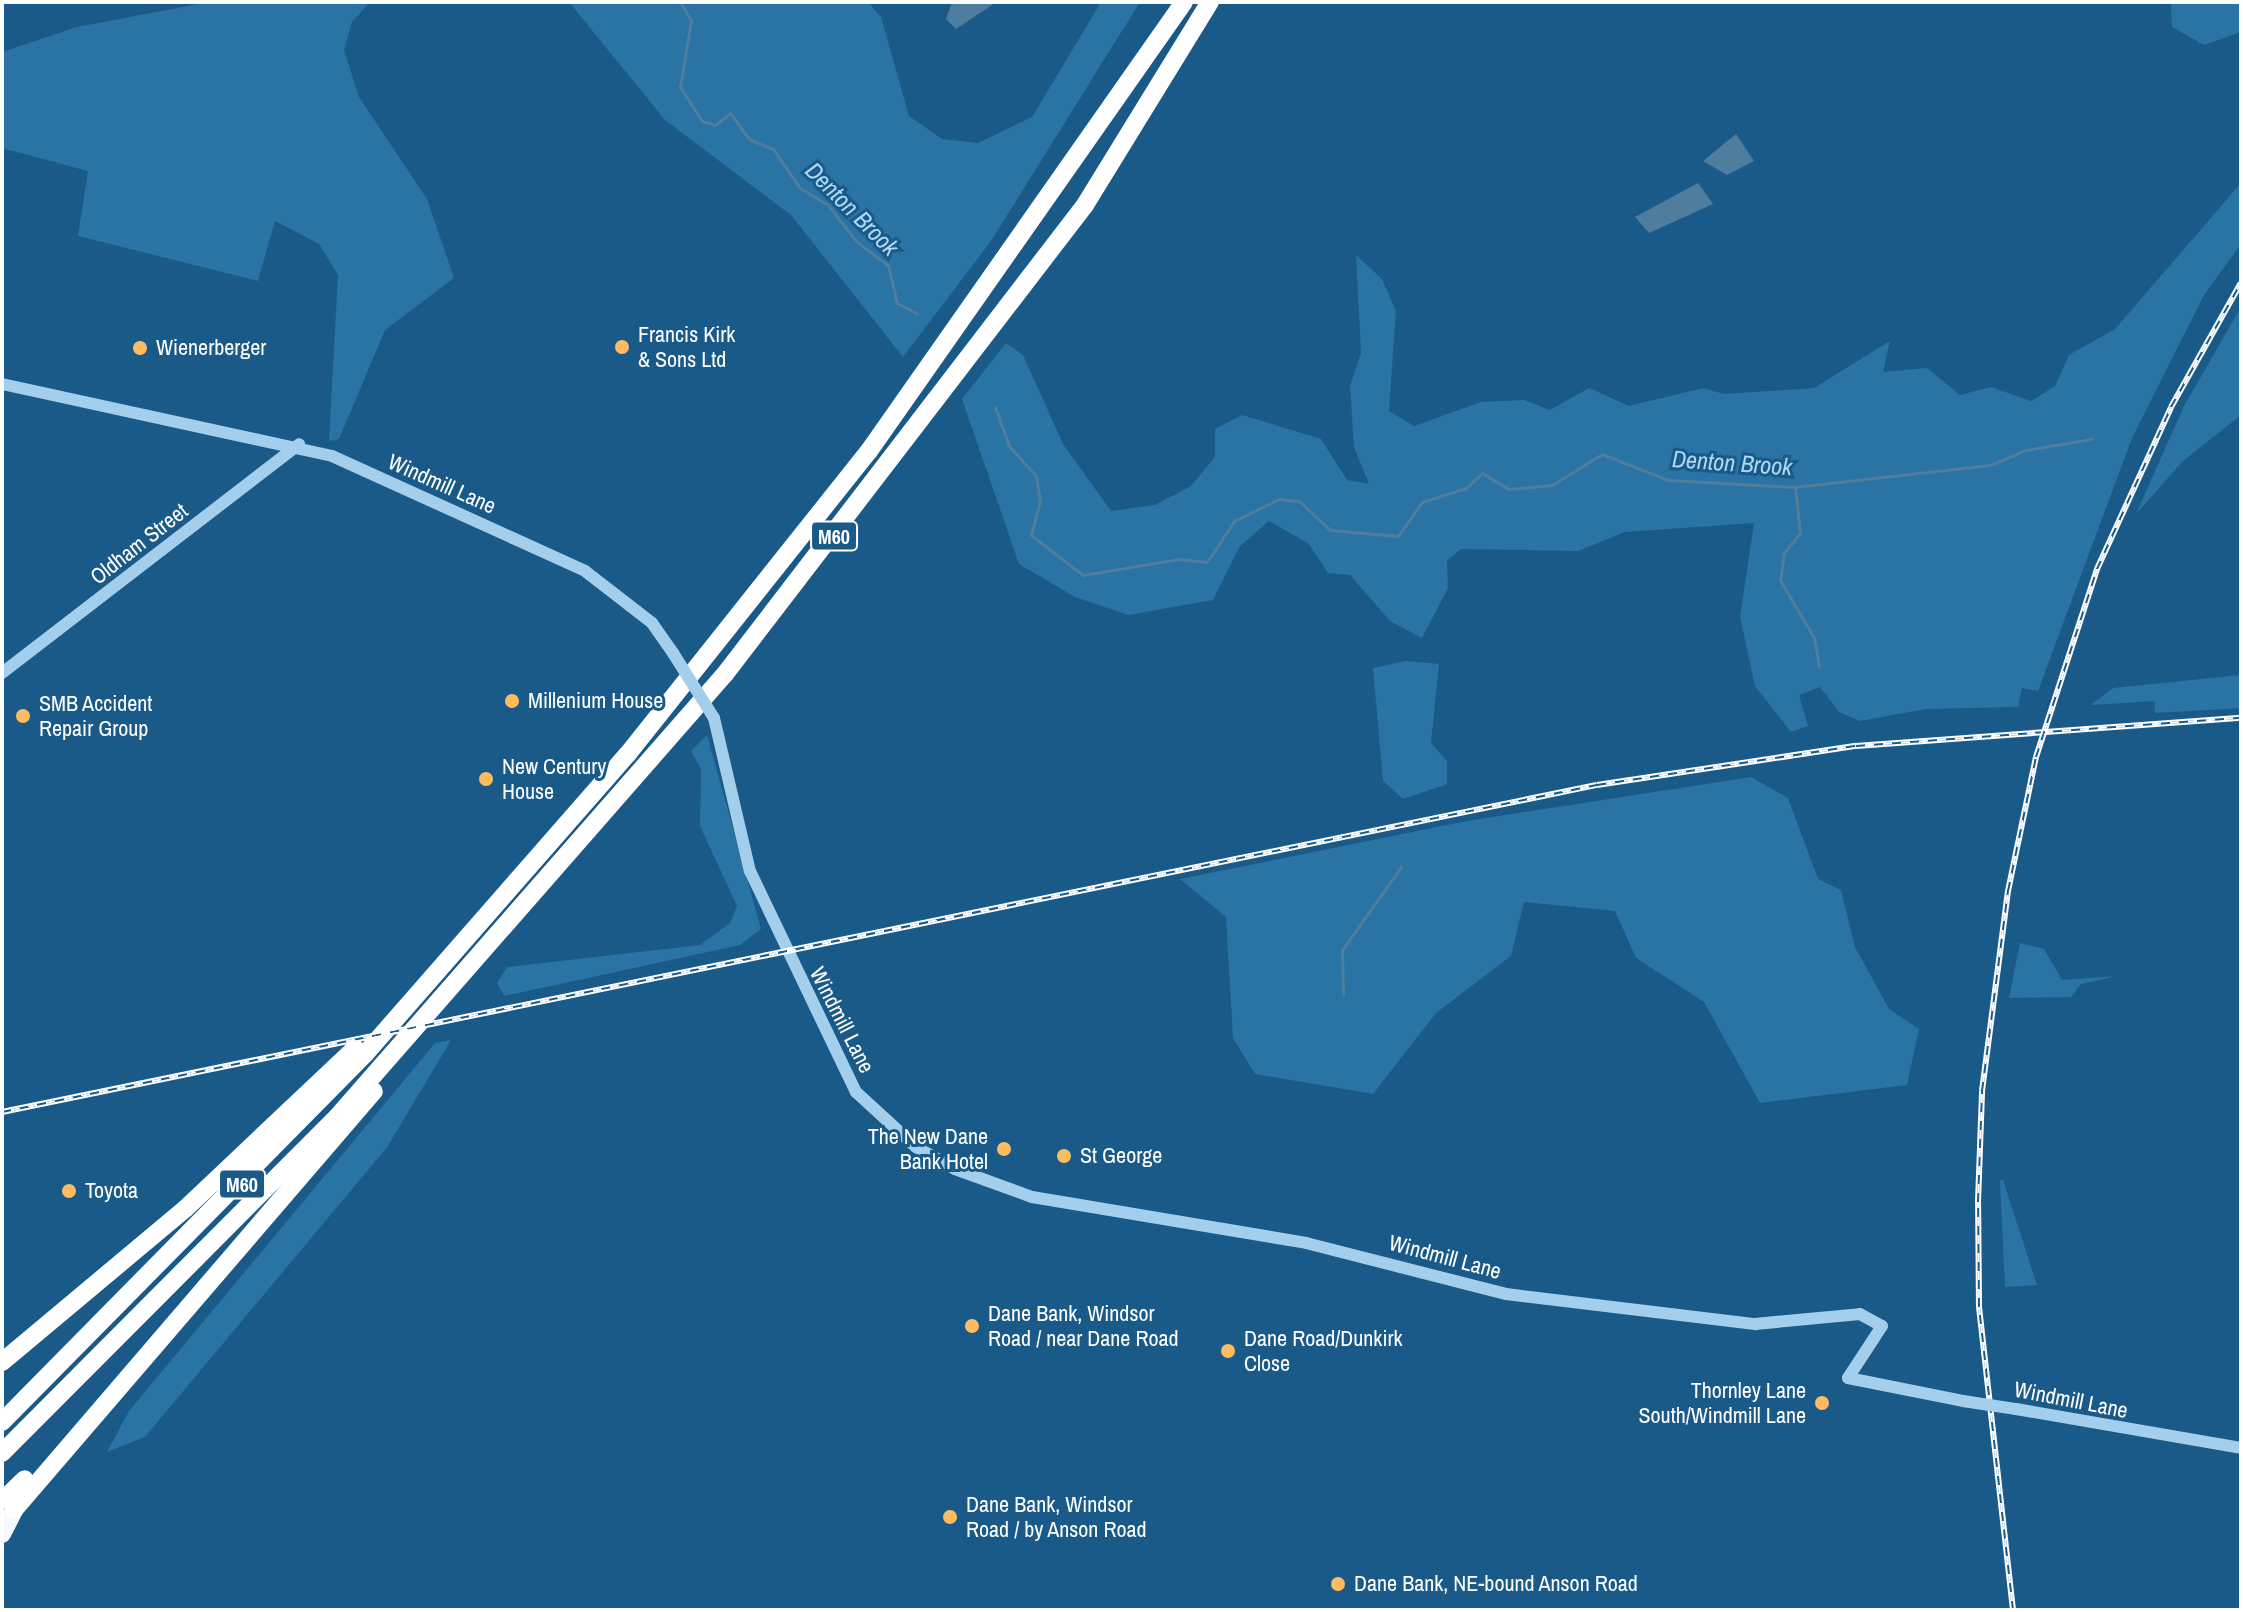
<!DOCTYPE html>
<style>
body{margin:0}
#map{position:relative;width:2243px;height:1612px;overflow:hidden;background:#1a5a89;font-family:"Archivo Narrow",sans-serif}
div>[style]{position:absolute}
.green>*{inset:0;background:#2a73a5}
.water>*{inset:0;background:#4f7d9e}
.stream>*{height:3px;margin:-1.5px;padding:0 1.5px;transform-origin:1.5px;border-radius:1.5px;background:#4f7d9e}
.tertiary>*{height:12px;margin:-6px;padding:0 6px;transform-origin:6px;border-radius:6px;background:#a3cfed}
.trunk>*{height:18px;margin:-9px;padding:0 9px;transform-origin:9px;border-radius:9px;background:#f4faff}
.motorway>*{height:18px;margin:-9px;padding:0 9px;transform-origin:9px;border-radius:9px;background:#fff}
.rail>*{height:6px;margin-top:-3px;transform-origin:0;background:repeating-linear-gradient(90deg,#1a5a89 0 9px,#fff 0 18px);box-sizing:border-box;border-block:2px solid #fff}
.tertiary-bridge>*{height:12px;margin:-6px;padding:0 6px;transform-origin:6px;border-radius:6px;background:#a3cfed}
.dots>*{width:22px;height:22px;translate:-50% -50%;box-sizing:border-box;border:4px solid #1a5a89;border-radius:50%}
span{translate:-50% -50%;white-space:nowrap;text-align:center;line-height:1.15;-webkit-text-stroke:6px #1a5a89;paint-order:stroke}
.shield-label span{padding:2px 6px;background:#1a5a89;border:2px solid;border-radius:6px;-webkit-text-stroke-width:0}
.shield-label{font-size:20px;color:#fff;font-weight:700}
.poi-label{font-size:22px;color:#fff}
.left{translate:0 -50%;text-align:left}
.right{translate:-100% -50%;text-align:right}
.street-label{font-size:22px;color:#fff}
.water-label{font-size:24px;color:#afd8f4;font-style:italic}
.frame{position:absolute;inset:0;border:4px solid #fff;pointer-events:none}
</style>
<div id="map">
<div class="green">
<div style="clip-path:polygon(209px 2px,370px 2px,352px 22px,344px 50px,359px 97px,427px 199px,454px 278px,385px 330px,339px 439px,329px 441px,338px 275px,319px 244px,275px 221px,258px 281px,78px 236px,88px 171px,2px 148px,2px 52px,77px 27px)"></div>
<div style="clip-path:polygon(569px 2px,868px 2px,881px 17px,909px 116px,942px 139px,978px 143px,1032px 117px,1101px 2px,1140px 2px,991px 241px,903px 357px,791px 215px,665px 120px)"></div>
<div style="clip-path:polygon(2171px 2px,2241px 2px,2241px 32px,2204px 45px,2172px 27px)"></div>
<div style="clip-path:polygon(2241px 183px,2241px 244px,2204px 295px,2132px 438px,2038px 691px,2022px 688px,2018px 707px,1926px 709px,1860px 721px,1839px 712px,1820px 687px,1799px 695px,1808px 726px,1791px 732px,1755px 686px,1740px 617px,1754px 523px,1625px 532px,1578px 551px,1461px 549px,1447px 561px,1448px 588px,1422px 638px,1390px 621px,1350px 575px,1328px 573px,1309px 544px,1269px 521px,1240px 546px,1213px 600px,1128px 615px,1075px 597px,1019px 564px,962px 399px,1006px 343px,1023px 355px,1063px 444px,1111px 511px,1155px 505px,1191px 486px,1215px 457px,1215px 429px,1242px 415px,1321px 439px,1347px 480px,1369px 484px,1354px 447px,1350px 386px,1361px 353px,1356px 255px,1382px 279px,1396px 311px,1389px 411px,1414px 426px,1481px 402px,1524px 400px,1550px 410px,1589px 388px,1629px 406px,1703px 388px,1724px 394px,1814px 388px,1890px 341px,1883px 372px,1927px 368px,1960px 395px,1991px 387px,2031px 401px,2055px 386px,2069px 355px,2115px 329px)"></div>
<div style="clip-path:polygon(2241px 307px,2241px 415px,2183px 461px,2136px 514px,2184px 406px)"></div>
<div style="clip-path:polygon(1406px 661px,1439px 664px,1431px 743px,1447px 761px,1447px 784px,1403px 799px,1383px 781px,1373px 668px)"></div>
<div style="clip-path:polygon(2241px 675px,2241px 708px,2155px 713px,2154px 701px,2091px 705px,2113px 688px)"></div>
<div style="clip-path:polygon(707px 735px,761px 929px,740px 945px,504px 996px,497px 983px,507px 967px,700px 945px,730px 923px,737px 906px,700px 826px,701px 769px,691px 751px)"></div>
<div style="clip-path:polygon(1751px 777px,1788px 798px,1818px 879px,1841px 890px,1855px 947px,1889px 1009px,1919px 1029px,1907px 1085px,1760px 1103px,1704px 1002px,1636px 958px,1615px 911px,1524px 902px,1511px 956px,1436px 1013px,1373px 1094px,1255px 1074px,1233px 1038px,1226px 917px,1180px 879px,1467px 821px)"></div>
<div style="clip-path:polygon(2020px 943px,2044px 949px,2062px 980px,2116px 976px,2081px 984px,2071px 997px,2009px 998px)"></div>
<div style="clip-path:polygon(451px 1040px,388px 1146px,145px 1437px,107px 1452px,129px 1411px,435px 1043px)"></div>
<div style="clip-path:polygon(2000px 1180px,2003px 1180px,2037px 1285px,2005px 1287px)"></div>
</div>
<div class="water">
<div style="clip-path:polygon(952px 2px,992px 2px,992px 5px,956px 29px,946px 19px)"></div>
<div style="clip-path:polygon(1736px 134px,1754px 161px,1727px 175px,1703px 161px)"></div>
<div style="clip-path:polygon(1698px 183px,1713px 204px,1649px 233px,1635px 217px)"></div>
</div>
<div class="stream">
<div style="left:680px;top:2px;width:21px;rotate:59deg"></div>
<div style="left:691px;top:20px;width:68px;rotate:99.3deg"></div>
<div style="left:680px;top:87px;width:40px;rotate:57.1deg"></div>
<div style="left:702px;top:121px;width:14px;rotate:17deg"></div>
<div style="left:715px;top:125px;width:19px;rotate:-39deg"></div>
<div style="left:730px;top:113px;width:32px;rotate:54deg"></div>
<div style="left:749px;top:139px;width:26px;rotate:23deg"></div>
<div style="left:773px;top:149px;width:47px;rotate:55.3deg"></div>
<div style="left:800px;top:188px;width:33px;rotate:31deg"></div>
<div style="left:828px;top:205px;width:47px;rotate:51.9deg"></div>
<div style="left:857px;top:242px;width:39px;rotate:37deg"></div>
<div style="left:888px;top:265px;width:39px;rotate:77deg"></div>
<div style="left:897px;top:303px;width:22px;rotate:27deg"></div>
<div style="left:995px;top:407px;width:41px;rotate:70.3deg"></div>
<div style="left:1009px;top:446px;width:40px;rotate:48deg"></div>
<div style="left:1036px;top:476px;width:25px;rotate:81deg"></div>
<div style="left:1040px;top:501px;width:35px;rotate:105deg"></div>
<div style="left:1031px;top:535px;width:66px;rotate:37.6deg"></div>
<div style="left:1083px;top:575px;width:97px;rotate:-9.5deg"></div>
<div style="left:1179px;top:559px;width:28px;rotate:6deg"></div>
<div style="left:1207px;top:562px;width:49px;rotate:-56.6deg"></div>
<div style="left:1234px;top:521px;width:50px;rotate:-26.1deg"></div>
<div style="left:1279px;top:499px;width:20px;rotate:6deg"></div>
<div style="left:1299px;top:501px;width:42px;rotate:43.1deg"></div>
<div style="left:1330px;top:530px;width:68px;rotate:5deg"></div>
<div style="left:1398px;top:536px;width:42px;rotate:-54.8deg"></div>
<div style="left:1422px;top:502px;width:46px;rotate:-17.7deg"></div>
<div style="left:1466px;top:488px;width:22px;rotate:-43deg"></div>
<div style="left:1482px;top:473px;width:31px;rotate:31deg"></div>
<div style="left:1509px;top:489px;width:43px;rotate:-5.3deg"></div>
<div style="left:1552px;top:485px;width:59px;rotate:-31.8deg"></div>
<div style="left:1602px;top:454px;width:71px;rotate:21.5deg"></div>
<div style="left:1668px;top:480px;width:126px;rotate:3.2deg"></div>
<div style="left:1794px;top:487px;width:197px;rotate:-6.4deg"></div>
<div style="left:1990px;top:465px;width:39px;rotate:-23deg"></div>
<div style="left:2026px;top:450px;width:66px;rotate:-9.6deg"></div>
<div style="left:1795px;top:488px;width:45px;rotate:83.7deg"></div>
<div style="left:1800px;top:533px;width:26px;rotate:129deg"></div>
<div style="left:1784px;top:553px;width:27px;rotate:98deg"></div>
<div style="left:1780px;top:580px;width:67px;rotate:59.6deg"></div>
<div style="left:1814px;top:638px;width:28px;rotate:80deg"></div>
<div style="left:1343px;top:994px;width:44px;rotate:-91.3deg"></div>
<div style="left:1342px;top:950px;width:102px;rotate:-54.6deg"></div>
</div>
<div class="tertiary">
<div style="left:2px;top:384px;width:338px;rotate:12.3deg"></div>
<div style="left:332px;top:456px;width:278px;rotate:24.4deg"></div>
<div style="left:585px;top:571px;width:85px;rotate:37.8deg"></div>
<div style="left:652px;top:623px;width:37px;rotate:55deg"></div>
<div style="left:2px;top:673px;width:375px;rotate:-37.6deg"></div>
<div style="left:714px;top:718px;width:157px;rotate:76.8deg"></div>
<div style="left:750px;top:871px;width:245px;rotate:64.4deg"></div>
<div style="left:856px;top:1092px;width:81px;rotate:42.5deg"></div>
<div style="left:916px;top:1147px;width:45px;rotate:29.4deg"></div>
<div style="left:955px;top:1169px;width:82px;rotate:20deg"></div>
<div style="left:1032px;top:1197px;width:278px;rotate:9.5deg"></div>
<div style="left:1306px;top:1243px;width:206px;rotate:14.3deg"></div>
<div style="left:1506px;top:1294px;width:251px;rotate:6.9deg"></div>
<div style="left:1755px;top:1324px;width:105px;rotate:-5.4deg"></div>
<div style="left:1860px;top:1314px;width:25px;rotate:29deg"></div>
<div style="left:1882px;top:1326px;width:62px;rotate:123.2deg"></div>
<div style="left:1848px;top:1378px;width:117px;rotate:11.3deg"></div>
<div style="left:2016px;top:1409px;width:228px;rotate:9.8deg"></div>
</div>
<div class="trunk">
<div style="left:2px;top:1534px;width:27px;rotate:-63deg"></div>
</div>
<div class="motorway">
<div style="left:2px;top:1362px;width:239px;rotate:-39.9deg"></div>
<div style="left:185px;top:1209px;width:234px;rotate:-43.4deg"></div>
<div style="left:2px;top:1422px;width:517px;rotate:-45.39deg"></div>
<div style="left:365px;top:1054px;width:398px;rotate:-48.8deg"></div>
<div style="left:627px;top:755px;width:389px;rotate:-51.5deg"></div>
<div style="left:869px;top:451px;width:548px;rotate:-54.95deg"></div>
<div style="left:2px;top:1453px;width:474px;rotate:-45.1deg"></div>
<div style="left:337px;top:1117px;width:589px;rotate:-48.79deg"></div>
<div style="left:725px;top:674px;width:591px;rotate:-52.49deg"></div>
<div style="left:1085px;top:205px;width:238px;rotate:-58.4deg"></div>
<div style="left:3px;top:1500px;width:30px;rotate:-44deg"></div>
<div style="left:14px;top:1510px;width:552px;rotate:-49.33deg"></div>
</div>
<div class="rail">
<div style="left:2px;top:1112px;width:1628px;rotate:-11.59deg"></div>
<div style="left:1597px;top:785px;width:262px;rotate:-8.6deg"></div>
<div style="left:1856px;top:746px;width:386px;rotate:-4.2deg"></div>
<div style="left:2013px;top:1610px;width:305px;rotate:-96.4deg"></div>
<div style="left:1979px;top:1307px;width:105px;rotate:-90.5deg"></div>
<div style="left:1978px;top:1202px;width:111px;rotate:-87.9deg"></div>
<div style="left:1982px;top:1091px;width:202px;rotate:-82.6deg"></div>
<div style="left:2008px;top:891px;width:137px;rotate:-78.2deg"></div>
<div style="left:2036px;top:757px;width:198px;rotate:-72deg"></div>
<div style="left:2097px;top:569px;width:178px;rotate:-65.4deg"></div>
<div style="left:2171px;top:407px;width:142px;rotate:-60.6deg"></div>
</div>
<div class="tertiary-bridge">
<div style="left:673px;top:653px;width:77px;rotate:57.8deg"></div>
<div style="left:1963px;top:1401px;width:54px;rotate:8.6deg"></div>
</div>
<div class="dots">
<div style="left:622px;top:347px;background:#ffbb5f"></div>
<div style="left:140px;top:348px;background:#ffbb5f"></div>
<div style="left:512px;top:701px;background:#ffbb5f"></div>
<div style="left:23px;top:716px;background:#ffbb5f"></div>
<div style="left:486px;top:779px;background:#ffbb5f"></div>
<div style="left:1004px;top:1149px;background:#ffbb5f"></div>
<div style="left:1064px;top:1156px;background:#ffbb5f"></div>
<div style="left:69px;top:1191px;background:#ffbb5f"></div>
<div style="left:972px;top:1326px;background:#ffbb5f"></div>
<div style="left:1228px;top:1351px;background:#ffbb5f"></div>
<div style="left:1822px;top:1403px;background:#ffbb5f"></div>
<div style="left:950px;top:1517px;background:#ffbb5f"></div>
<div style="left:1338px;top:1584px;background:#ffbb5f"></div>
</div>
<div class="shield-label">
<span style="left:834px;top:536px">M60</span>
<span style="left:242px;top:1184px">M60</span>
</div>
<div class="poi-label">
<span class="left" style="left:638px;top:347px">Francis Kirk<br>&amp; Sons Ltd</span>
<span class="left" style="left:156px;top:348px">Wienerberger</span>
<span class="left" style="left:528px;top:701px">Millenium House</span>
<span class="left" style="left:39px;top:716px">SMB Accident<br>Repair Group</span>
<span class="left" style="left:502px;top:779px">New Century<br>House</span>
<span class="right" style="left:988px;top:1149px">The New Dane<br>Bank Hotel</span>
<span class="left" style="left:1080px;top:1156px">St George</span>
<span class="left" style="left:85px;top:1191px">Toyota</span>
<span class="left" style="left:988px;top:1326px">Dane Bank, Windsor<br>Road / near Dane Road</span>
<span class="left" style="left:1244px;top:1351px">Dane Road/Dunkirk<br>Close</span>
<span class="right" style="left:1806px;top:1403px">Thornley Lane<br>South/Windmill Lane</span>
<span class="left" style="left:966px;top:1517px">Dane Bank, Windsor<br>Road / by Anson Road</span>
<span class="left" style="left:1354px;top:1584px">Dane Bank, NE-bound Anson Road</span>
</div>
<div class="street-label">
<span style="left:442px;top:484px;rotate:24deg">Windmill Lane</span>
<span style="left:139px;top:544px;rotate:-38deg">Oldham Street</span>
<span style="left:842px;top:1020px;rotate:63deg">Windmill Lane</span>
<span style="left:1445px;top:1257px;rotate:15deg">Windmill Lane</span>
<span style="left:2071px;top:1400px;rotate:11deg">Windmill Lane</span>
</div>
<div class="water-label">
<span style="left:852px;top:209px;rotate:45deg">Denton Brook</span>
<span style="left:1732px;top:463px;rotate:4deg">Denton Brook</span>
</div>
<div class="frame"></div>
</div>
